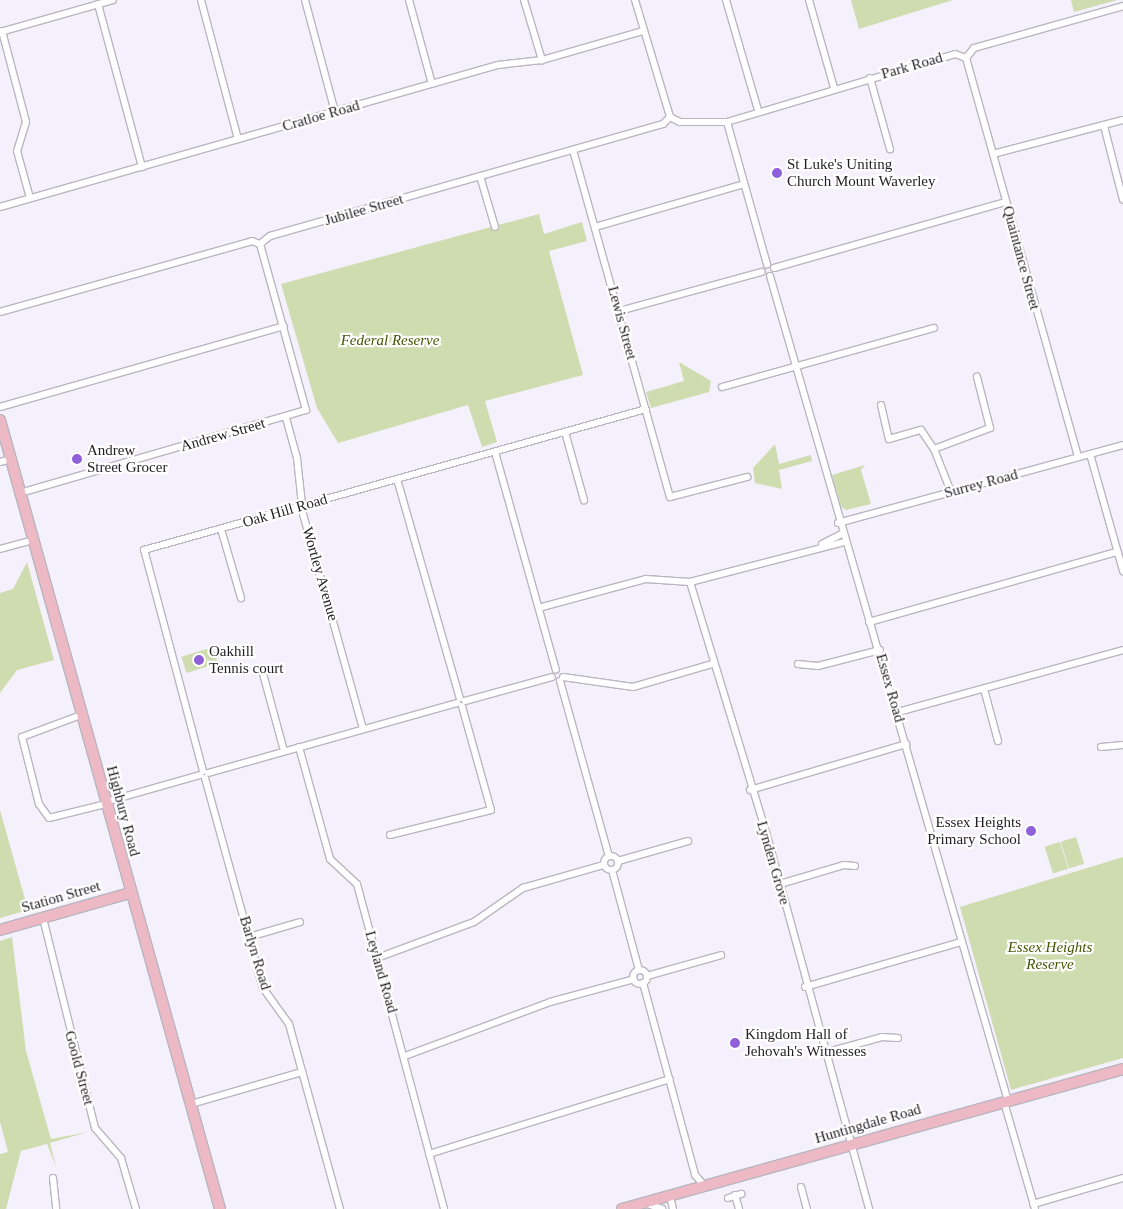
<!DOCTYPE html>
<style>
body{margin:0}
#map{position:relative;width:1123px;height:1209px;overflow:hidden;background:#f5f1fc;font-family:"Times New Roman",serif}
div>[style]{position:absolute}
.green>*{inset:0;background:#cfdcb0;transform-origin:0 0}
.roads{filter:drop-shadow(1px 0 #b9b6c0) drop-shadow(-1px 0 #b9b6c0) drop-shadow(0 1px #b9b6c0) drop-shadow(0 -1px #b9b6c0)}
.minor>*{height:6px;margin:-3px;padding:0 3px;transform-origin:3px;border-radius:3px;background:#fff}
.minor>.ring{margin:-3px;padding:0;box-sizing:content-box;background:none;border:6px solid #fff;border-radius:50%}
.primary>*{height:10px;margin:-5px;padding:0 5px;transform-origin:5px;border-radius:5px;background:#ecb9c5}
.dots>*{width:14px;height:14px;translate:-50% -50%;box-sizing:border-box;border:2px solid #fff;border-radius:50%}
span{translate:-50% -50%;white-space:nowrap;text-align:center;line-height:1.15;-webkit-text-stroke:4.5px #fff;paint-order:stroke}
.street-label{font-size:15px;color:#201e22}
.poi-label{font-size:15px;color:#201e22}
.left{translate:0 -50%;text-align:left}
.right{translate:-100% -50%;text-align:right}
.park-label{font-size:15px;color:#475500;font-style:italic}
</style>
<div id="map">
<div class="green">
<div style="clip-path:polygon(851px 0,953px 0,859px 29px)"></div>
<div style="clip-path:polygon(1071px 0,1117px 0,1074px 12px)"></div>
<div style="clip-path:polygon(539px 214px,544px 234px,582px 222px,587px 241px,549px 251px,583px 375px,485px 401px,497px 442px,482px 447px,468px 405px,338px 443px,317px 408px,281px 284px)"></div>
<div style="clip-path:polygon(679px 362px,711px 381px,709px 392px,651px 408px,646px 392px,684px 381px)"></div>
<div style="clip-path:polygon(775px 444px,779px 464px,811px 455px,812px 461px,779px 470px,782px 489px,755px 483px,753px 468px)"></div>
<div style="clip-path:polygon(865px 465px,861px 470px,871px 504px,846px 510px,841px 507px,832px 475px)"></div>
<div style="clip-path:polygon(27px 562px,54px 660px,17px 670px,0 693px,0 593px,13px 589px)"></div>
<div style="left:213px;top:647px;width:17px;height:33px;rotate:73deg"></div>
<div style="clip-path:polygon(0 810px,28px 910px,0 918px)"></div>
<div style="left:1076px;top:837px;width:28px;height:16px;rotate:73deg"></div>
<div style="left:1060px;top:842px;width:28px;height:16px;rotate:73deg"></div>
<div style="clip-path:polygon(1123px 857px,1123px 1058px,1011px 1090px,960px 907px)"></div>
<div style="clip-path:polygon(12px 937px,26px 1051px,51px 1139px,88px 1132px,50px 1143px,56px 1167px,47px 1144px,21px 1151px,6px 1209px,0 1209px,0 1154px,8px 1152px,0 1122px,0 941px)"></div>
</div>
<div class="roads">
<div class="minor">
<div style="left:201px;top:0;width:144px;rotate:75.1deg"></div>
<div style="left:305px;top:0;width:116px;rotate:75deg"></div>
<div style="left:409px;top:0;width:87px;rotate:74.7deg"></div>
<div style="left:524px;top:0;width:63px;rotate:73.3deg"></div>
<div style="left:635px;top:0;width:122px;rotate:73.3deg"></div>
<div style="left:726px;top:0;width:115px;rotate:73.8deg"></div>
<div style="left:809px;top:0;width:91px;rotate:74.1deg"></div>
<div style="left:98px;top:4px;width:169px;rotate:74.9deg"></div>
<div style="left:2px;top:31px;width:94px;rotate:75.2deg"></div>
<div style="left:26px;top:122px;width:30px;rotate:107deg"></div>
<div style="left:17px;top:151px;width:49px;rotate:74.5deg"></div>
<div style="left:0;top:32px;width:117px;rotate:-15.8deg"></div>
<div style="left:966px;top:58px;width:414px;rotate:74.3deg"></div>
<div style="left:870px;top:78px;width:74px;rotate:74.3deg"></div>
<div style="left:727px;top:122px;width:238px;rotate:-16.6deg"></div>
<div style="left:955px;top:54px;width:12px;rotate:20deg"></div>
<div style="left:966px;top:58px;width:13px;rotate:-51deg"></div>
<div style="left:974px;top:48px;width:155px;rotate:-15.7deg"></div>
<div style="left:727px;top:122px;width:148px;rotate:74.3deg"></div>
<div style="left:1104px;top:126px;width:76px;rotate:75.6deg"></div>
<div style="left:573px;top:150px;width:360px;rotate:74.4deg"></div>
<div style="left:670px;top:497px;width:80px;rotate:-14.6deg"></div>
<div style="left:993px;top:154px;width:134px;rotate:-14.7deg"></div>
<div style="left:480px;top:176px;width:53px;rotate:73.6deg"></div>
<div style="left:0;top:207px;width:518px;rotate:-15.92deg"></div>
<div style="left:498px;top:65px;width:44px;rotate:-6.5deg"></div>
<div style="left:542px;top:60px;width:105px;rotate:-16deg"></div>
<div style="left:595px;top:227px;width:155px;rotate:-16.1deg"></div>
<div style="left:260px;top:244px;width:13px;rotate:-39deg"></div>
<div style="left:270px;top:236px;width:409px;rotate:-15.9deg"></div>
<div style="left:663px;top:124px;width:10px;rotate:-45deg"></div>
<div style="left:670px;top:117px;width:11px;rotate:27deg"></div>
<div style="left:680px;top:122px;width:47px"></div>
<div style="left:774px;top:268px;width:241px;rotate:-15.9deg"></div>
<div style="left:770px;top:276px;width:859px;rotate:73.91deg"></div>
<div style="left:619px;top:311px;width:148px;rotate:-15.3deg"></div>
<div style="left:0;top:312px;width:262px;rotate:-15.7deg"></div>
<div style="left:252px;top:241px;width:9px;rotate:21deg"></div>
<div style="left:722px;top:387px;width:220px;rotate:-15.6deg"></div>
<div style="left:881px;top:405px;width:35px;rotate:77deg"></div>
<div style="left:889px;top:439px;width:33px;rotate:-16deg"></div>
<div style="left:921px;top:430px;width:23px;rotate:56deg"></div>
<div style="left:934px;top:449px;width:60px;rotate:-20.6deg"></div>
<div style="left:990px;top:428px;width:53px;rotate:-104.3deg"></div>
<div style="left:0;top:407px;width:295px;rotate:-15.9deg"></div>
<div style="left:286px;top:418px;width:41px;rotate:74.6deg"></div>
<div style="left:297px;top:458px;width:56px;rotate:83.9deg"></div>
<div style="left:303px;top:514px;width:223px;rotate:74.4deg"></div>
<div style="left:565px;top:432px;width:71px;rotate:74.4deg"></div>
<div style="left:934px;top:449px;width:46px;rotate:68.4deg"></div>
<div style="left:495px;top:452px;width:226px;rotate:74.4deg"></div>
<div style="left:1090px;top:454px;width:122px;rotate:74.2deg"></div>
<div style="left:0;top:462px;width:11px;rotate:-15deg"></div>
<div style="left:397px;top:479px;width:228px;rotate:74deg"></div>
<div style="left:20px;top:493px;width:298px;rotate:-16.2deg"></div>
<div style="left:306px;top:410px;width:172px;rotate:-105.5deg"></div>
<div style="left:838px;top:523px;width:295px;rotate:-15.3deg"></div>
<div style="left:221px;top:529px;width:72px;rotate:73.8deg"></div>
<div style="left:822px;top:544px;width:22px;rotate:-27deg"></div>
<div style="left:0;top:549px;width:34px;rotate:-15deg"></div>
<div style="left:690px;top:582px;width:261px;rotate:73.1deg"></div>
<div style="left:766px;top:832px;width:391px;rotate:74.7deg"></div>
<div style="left:542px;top:607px;width:108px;rotate:-15.1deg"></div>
<div style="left:646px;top:579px;width:44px;rotate:3.9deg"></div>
<div style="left:690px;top:582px;width:160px;rotate:-14.5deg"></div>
<div style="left:869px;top:622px;width:258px;rotate:-15.8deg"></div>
<div style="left:798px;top:664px;width:20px;rotate:6deg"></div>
<div style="left:818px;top:666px;width:64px;rotate:-14.5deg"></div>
<div style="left:262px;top:670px;width:84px;rotate:74.8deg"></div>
<div style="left:563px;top:677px;width:71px;rotate:8.1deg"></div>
<div style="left:633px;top:687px;width:82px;rotate:-16.2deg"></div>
<div style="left:560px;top:681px;width:182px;rotate:74.4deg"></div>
<div style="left:984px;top:689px;width:54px;rotate:74.9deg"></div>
<div style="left:465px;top:701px;width:90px;rotate:-15.4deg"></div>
<div style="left:898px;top:712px;width:233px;rotate:-15.4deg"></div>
<div style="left:81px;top:715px;width:63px;rotate:159.6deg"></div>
<div style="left:22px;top:737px;width:69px;rotate:75.8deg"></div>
<div style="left:39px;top:804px;width:17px;rotate:54deg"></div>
<div style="left:49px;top:818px;width:59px;rotate:-13.8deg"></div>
<div style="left:299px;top:747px;width:116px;rotate:74.5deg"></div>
<div style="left:330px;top:859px;width:37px;rotate:43deg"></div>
<div style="left:357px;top:884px;width:336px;rotate:75deg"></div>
<div style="left:1101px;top:747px;width:22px;rotate:-5deg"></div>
<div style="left:203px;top:771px;width:229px;rotate:-104.9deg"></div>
<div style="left:144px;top:550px;width:521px;rotate:-15.69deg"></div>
<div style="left:208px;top:773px;width:259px;rotate:-15.7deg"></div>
<div style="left:205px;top:778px;width:218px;rotate:74.6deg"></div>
<div style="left:263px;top:988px;width:44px;rotate:54.2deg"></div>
<div style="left:289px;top:1024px;width:192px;rotate:74.6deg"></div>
<div style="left:750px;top:790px;width:163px;rotate:-16.4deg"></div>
<div style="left:105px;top:802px;width:99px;rotate:-15.9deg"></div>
<div style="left:390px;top:835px;width:104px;rotate:-13.9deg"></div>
<div style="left:491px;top:810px;width:108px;rotate:-105.6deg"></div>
<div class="ring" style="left:604px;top:856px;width:8px;height:8px"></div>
<div style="left:618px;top:861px;width:73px;rotate:-15.9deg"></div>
<div style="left:612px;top:870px;width:104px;rotate:74.9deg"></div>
<div style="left:780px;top:884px;width:67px;rotate:-16.5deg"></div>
<div style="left:844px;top:865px;width:11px;rotate:5deg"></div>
<div style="left:43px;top:918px;width:216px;rotate:76.1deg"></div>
<div style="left:95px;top:1128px;width:40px;rotate:49deg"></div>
<div style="left:121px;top:1158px;width:53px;rotate:73.6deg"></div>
<div style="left:249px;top:937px;width:53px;rotate:-16.4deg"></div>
<div style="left:377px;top:958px;width:103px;rotate:-20.4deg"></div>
<div style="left:474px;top:922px;width:60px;rotate:-34.8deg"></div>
<div style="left:523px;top:888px;width:84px;rotate:-15.9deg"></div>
<div class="ring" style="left:633px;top:970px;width:8px;height:8px"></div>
<div style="left:647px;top:976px;width:77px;rotate:-15.8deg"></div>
<div style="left:643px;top:983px;width:199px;rotate:74.8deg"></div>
<div style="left:695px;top:1175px;width:15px;rotate:48deg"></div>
<div style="left:805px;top:987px;width:162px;rotate:-16.1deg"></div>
<div style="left:824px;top:1053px;width:60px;rotate:-15.4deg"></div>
<div style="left:882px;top:1037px;width:16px;rotate:4deg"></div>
<div style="left:405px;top:1056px;width:155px;rotate:-20.4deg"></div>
<div style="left:550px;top:1002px;width:87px;rotate:-15.3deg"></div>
<div style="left:1004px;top:1102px;width:111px;rotate:73.8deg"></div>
<div style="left:191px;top:1104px;width:116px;rotate:-16.1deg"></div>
<div style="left:429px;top:1154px;width:252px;rotate:-17.3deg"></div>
<div style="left:53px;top:1178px;width:31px;rotate:84deg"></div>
<div style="left:801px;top:1187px;width:23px;rotate:75deg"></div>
<div style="left:735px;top:1195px;width:15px;rotate:74deg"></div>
<div style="left:670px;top:1196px;width:13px;rotate:77deg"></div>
<div style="left:728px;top:1198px;width:14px;rotate:-17deg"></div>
<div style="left:647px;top:1204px;width:16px;rotate:18deg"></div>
<div style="left:1033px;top:1204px;width:94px;rotate:-16.1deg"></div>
</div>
<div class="primary">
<div style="left:0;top:420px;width:819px;rotate:74.42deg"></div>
<div style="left:0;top:930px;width:135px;rotate:-15.9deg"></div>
<div style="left:622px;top:1209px;width:520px;rotate:-15.61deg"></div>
</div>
</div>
<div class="dots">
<div style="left:777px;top:173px;background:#9060da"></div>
<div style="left:77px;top:459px;background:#9060da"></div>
<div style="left:199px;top:660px;background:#9060da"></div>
<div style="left:1031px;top:831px;background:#9060da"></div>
<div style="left:735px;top:1043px;background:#9060da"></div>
</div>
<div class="street-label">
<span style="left:912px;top:66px;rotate:-16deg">Park Road</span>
<span style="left:321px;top:116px;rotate:-16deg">Cratloe Road</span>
<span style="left:364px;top:210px;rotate:-16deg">Jubilee Street</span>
<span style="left:1021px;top:258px;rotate:75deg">Quaintance Street</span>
<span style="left:622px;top:323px;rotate:75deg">Lewis Street</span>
<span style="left:223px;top:435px;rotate:-16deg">Andrew Street</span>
<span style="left:981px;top:484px;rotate:-15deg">Surrey Road</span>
<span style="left:285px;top:511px;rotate:-16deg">Oak Hill Road</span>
<span style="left:320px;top:574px;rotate:74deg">Wortley Avenue</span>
<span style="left:890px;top:688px;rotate:74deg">Essex Road</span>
<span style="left:123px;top:811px;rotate:75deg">Highbury Road</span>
<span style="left:773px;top:863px;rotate:74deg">Lynden Grove</span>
<span style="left:61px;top:897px;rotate:-16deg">Station Street</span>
<span style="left:255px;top:953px;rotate:73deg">Barlyn Road</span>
<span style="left:381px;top:972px;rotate:74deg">Leyland Road</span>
<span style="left:79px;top:1068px;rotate:75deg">Goold Street</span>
<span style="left:868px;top:1124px;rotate:-16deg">Huntingdale Road</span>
</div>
<div class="poi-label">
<span class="left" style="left:787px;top:173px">St Luke's Uniting<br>Church Mount Waverley</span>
<span class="left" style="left:87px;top:459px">Andrew<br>Street Grocer</span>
<span class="left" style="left:209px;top:660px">Oakhill<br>Tennis court</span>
<span class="right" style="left:1021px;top:831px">Essex Heights<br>Primary School</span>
<span class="left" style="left:745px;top:1043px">Kingdom Hall of<br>Jehovah's Witnesses</span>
</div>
<div class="park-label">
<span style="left:390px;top:341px">Federal Reserve</span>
<span style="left:1050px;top:956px">Essex Heights<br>Reserve</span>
</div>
</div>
